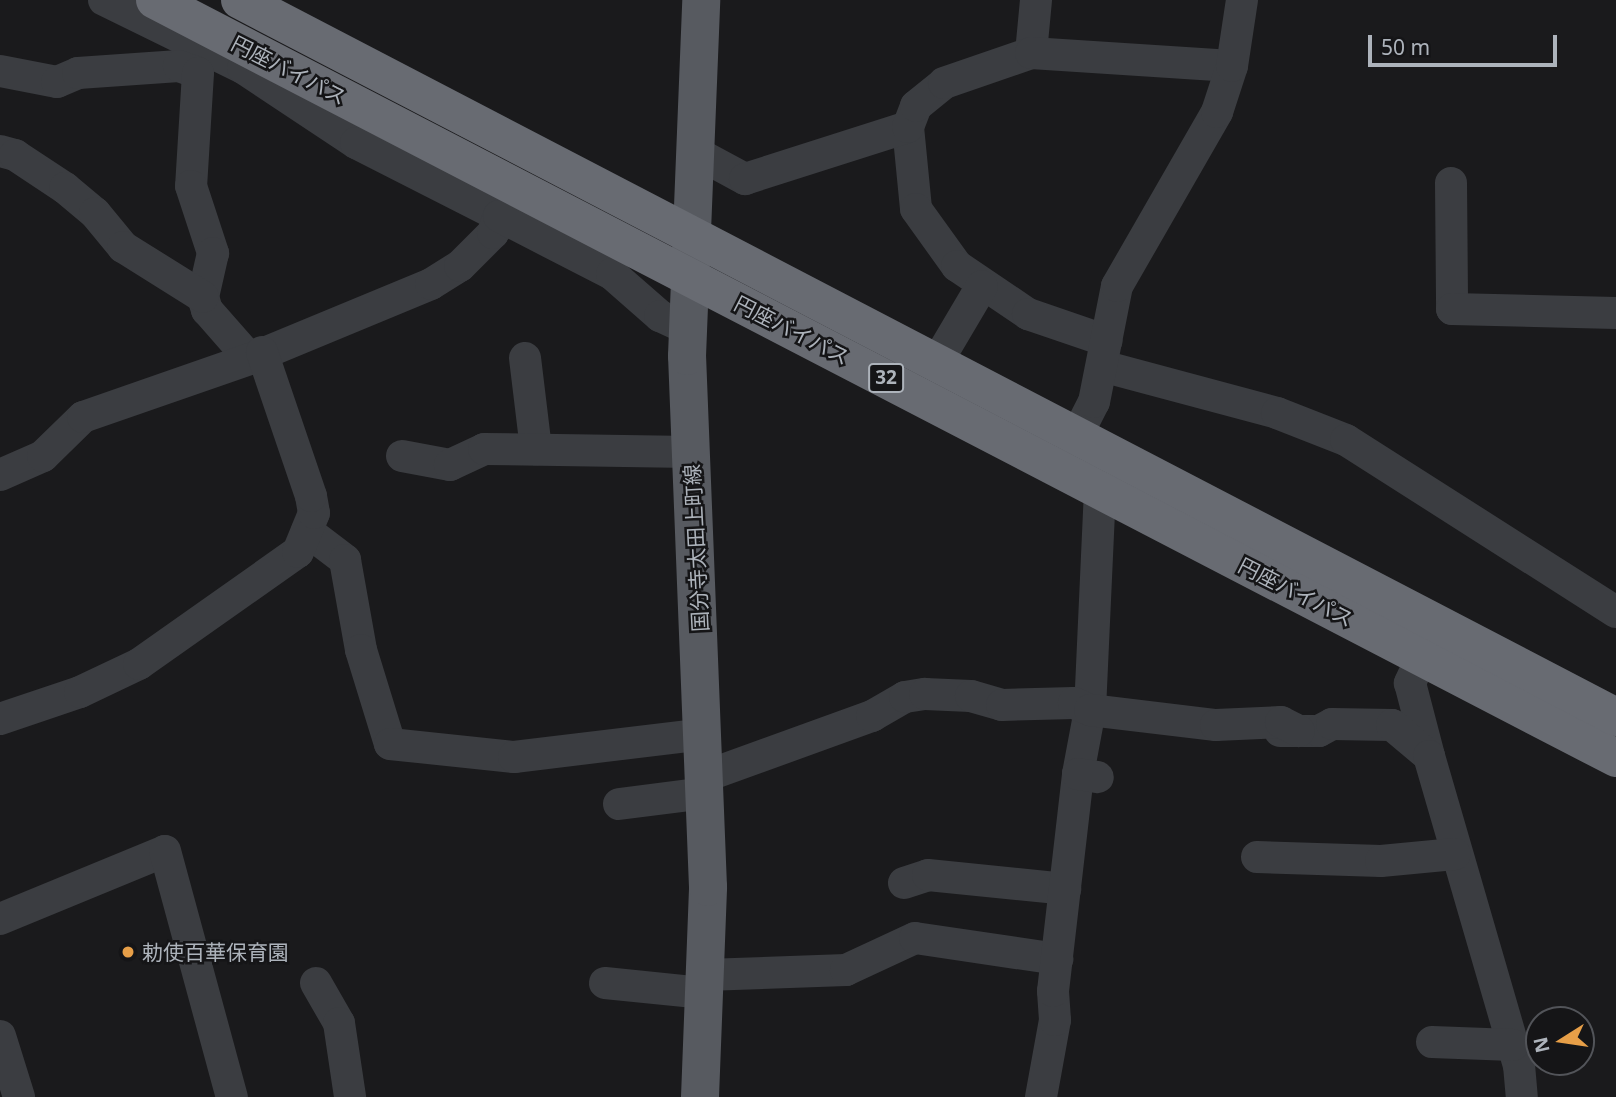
<!DOCTYPE html>
<meta charset="utf-8">
<style>
body{margin:0}
#map{position:relative;width:1616px;height:1097px;overflow:hidden;background:#1a1a1c;font-family:"Noto Sans","Noto Sans JP",sans-serif}
div>[style]{position:absolute}
.minor>*{height:32px;margin:-16px;padding:0 16px;transform-origin:16px;border-radius:16px;background:#3b3d41}
.major>*{height:38px;margin:-19px;padding:0 19px;transform-origin:19px;border-radius:19px;background:#575a60}
.highway>*{height:38px;margin:-19px;padding:0 19px;transform-origin:19px;border-radius:19px;background:#686b72}
.dots>*{width:19px;height:19px;translate:-50% -50%;box-sizing:border-box;border:4px solid #151517;border-radius:50%}
span{translate:-50% -50%;white-space:nowrap;text-align:center;line-height:1.15;-webkit-text-stroke:5px #151517;paint-order:stroke}
.shield-label span{padding:2px 5px;background:#151517;border:2px solid;border-radius:5px;-webkit-text-stroke-width:0}
.shield-label{font-size:19px;color:#adb3bb;font-weight:700}
.street-label{font-size:21px;color:#adb3bb}
.poi-label{font-size:21px;color:#adb3bb}
.left{translate:0 -50%;text-align:left}
.north{position:absolute;left:1525px;top:1006px;width:70px;height:70px;box-sizing:border-box;background:#151517;border:2px solid #525459;border-radius:50%;rotate:258deg;font-size:19px;font-weight:700;line-height:28px;text-align:center;color:#adb3bb}
.north::after{content:'';display:block;margin:auto;width:24px;height:32px;background:#e79f48;clip-path:polygon(50% 0,100% 100%,50% 72%,0 100%)}
.scale{position:absolute;left:1368px;top:35px;width:189px;height:32px;box-sizing:border-box;border:4px solid #adb3bb;border-top:0;padding-left:9px;font-size:21px;line-height:24px;white-space:nowrap;color:#adb3bb;-webkit-text-stroke:5px #151517;paint-order:stroke}
</style>
<div id="map">
<div class="minor">
<div style="left:104px;top:0;width:155px;rotate:26.1deg"></div>
<div style="left:243px;top:68px;width:136px;rotate:33.6deg"></div>
<div style="left:356px;top:143px;width:161px;rotate:27deg"></div>
<div style="left:1031px;top:53px;width:53px;rotate:-84.6deg"></div>
<div style="left:0;top:71px;width:58px;rotate:10.9deg"></div>
<div style="left:57px;top:82px;width:23px;rotate:-23deg"></div>
<div style="left:78px;top:73px;width:101px;rotate:-4deg"></div>
<div style="left:179px;top:66px;width:20px;rotate:20deg"></div>
<div style="left:198px;top:73px;width:113px;rotate:93.5deg"></div>
<div style="left:191px;top:186px;width:71px;rotate:71.8deg"></div>
<div style="left:213px;top:253px;width:45px;rotate:102.8deg"></div>
<div style="left:203px;top:297px;width:14px;rotate:73deg"></div>
<div style="left:207px;top:310px;width:65px;rotate:48.7deg"></div>
<div style="left:250px;top:359px;width:196px;rotate:-22.5deg"></div>
<div style="left:431px;top:284px;width:34px;rotate:-32deg"></div>
<div style="left:460px;top:266px;width:47px;rotate:-45deg"></div>
<div style="left:493px;top:233px;width:18px;rotate:-71deg"></div>
<div style="left:499px;top:216px;width:127px;rotate:27.2deg"></div>
<div style="left:612px;top:274px;width:64px;rotate:41.2deg"></div>
<div style="left:660px;top:316px;width:31px;rotate:25deg"></div>
<div style="left:908px;top:127px;width:82px;rotate:84.4deg"></div>
<div style="left:916px;top:209px;width:70px;rotate:54.3deg"></div>
<div style="left:957px;top:266px;width:86px;rotate:34.1deg"></div>
<div style="left:1028px;top:314px;width:83px;rotate:18.9deg"></div>
<div style="left:0;top:151px;width:16px;rotate:15deg"></div>
<div style="left:15px;top:155px;width:60px;rotate:33.4deg"></div>
<div style="left:65px;top:188px;width:39px;rotate:40deg"></div>
<div style="left:95px;top:213px;width:44px;rotate:50.5deg"></div>
<div style="left:123px;top:247px;width:94px;rotate:32deg"></div>
<div style="left:695px;top:152px;width:57px;rotate:28.4deg"></div>
<div style="left:745px;top:179px;width:171px;rotate:-17.7deg"></div>
<div style="left:908px;top:127px;width:22px;rotate:-69deg"></div>
<div style="left:916px;top:106px;width:36px;rotate:-39deg"></div>
<div style="left:944px;top:83px;width:92px;rotate:-19deg"></div>
<div style="left:1031px;top:53px;width:201px;rotate:3.7deg"></div>
<div style="left:1451px;top:183px;width:126px;rotate:89.5deg"></div>
<div style="left:1452px;top:309px;width:164px;rotate:1.4deg"></div>
<div style="left:525px;top:358px;width:92px;rotate:83.1deg"></div>
<div style="left:937px;top:362px;width:88px;rotate:-59.4deg"></div>
<div style="left:1102px;top:366px;width:181px;rotate:15deg"></div>
<div style="left:1277px;top:413px;width:74px;rotate:21.4deg"></div>
<div style="left:1346px;top:440px;width:320px;rotate:32.5deg"></div>
<div style="left:1077px;top:435px;width:37px;rotate:-63deg"></div>
<div style="left:1094px;top:402px;width:118px;rotate:-78.8deg"></div>
<div style="left:1117px;top:286px;width:201px;rotate:-60.1deg"></div>
<div style="left:1217px;top:112px;width:48px;rotate:-71.9deg"></div>
<div style="left:1232px;top:66px;width:67px;rotate:-81.4deg"></div>
<div style="left:402px;top:456px;width:49px;rotate:10.6deg"></div>
<div style="left:450px;top:465px;width:38px;rotate:-25deg"></div>
<div style="left:484px;top:449px;width:207px;rotate:0.8deg"></div>
<div style="left:0;top:475px;width:47px;rotate:-23.8deg"></div>
<div style="left:43px;top:456px;width:56px;rotate:-44.3deg"></div>
<div style="left:83px;top:417px;width:177px;rotate:-19.2deg"></div>
<div style="left:307px;top:531px;width:48px;rotate:37.3deg"></div>
<div style="left:345px;top:560px;width:91px;rotate:79.9deg"></div>
<div style="left:361px;top:650px;width:98px;rotate:72.9deg"></div>
<div style="left:390px;top:744px;width:125px;rotate:6deg"></div>
<div style="left:514px;top:757px;width:191px;rotate:-6.9deg"></div>
<div style="left:1422px;top:657px;width:29px;rotate:115deg"></div>
<div style="left:1410px;top:683px;width:75px;rotate:75.4deg"></div>
<div style="left:0;top:719px;width:84px;rotate:-18.6deg"></div>
<div style="left:80px;top:692px;width:65px;rotate:-25.4deg"></div>
<div style="left:139px;top:664px;width:194px;rotate:-35.2deg"></div>
<div style="left:298px;top:552px;width:42px;rotate:-67.7deg"></div>
<div style="left:314px;top:513px;width:17px;rotate:-100deg"></div>
<div style="left:311px;top:496px;width:152px;rotate:-108.8deg"></div>
<div style="left:1280px;top:731px;width:39px"></div>
<div style="left:1319px;top:731px;width:15px;rotate:-28deg"></div>
<div style="left:1332px;top:724px;width:60px;rotate:1deg"></div>
<div style="left:1392px;top:725px;width:48px;rotate:40deg"></div>
<div style="left:1429px;top:756px;width:322px;rotate:73.8deg"></div>
<div style="left:1519px;top:1065px;width:32px;rotate:85deg"></div>
<div style="left:1078px;top:774px;width:65px;rotate:-79.4deg"></div>
<div style="left:1090px;top:710px;width:220px;rotate:-87.4deg"></div>
<div style="left:706px;top:776px;width:177px;rotate:-19.9deg"></div>
<div style="left:872px;top:716px;width:38px;rotate:-30deg"></div>
<div style="left:905px;top:697px;width:20px;rotate:-9deg"></div>
<div style="left:925px;top:694px;width:46px;rotate:2.5deg"></div>
<div style="left:971px;top:696px;width:32px;rotate:16deg"></div>
<div style="left:1002px;top:705px;width:72px;rotate:-1.6deg"></div>
<div style="left:1074px;top:703px;width:17px;rotate:24deg"></div>
<div style="left:1090px;top:710px;width:127px;rotate:6.8deg"></div>
<div style="left:1216px;top:725px;width:65px;rotate:-2.6deg"></div>
<div style="left:1281px;top:722px;width:20px;rotate:27deg"></div>
<div style="left:619px;top:804px;width:88px;rotate:-7.2deg"></div>
<div style="left:1257px;top:857px;width:124px;rotate:1.8deg"></div>
<div style="left:1381px;top:861px;width:74px;rotate:-5.4deg"></div>
<div style="left:904px;top:883px;width:25px;rotate:-18deg"></div>
<div style="left:928px;top:875px;width:138px;rotate:5.8deg"></div>
<div style="left:0;top:919px;width:178px;rotate:-22.4deg"></div>
<div style="left:165px;top:851px;width:255px;rotate:74.8deg"></div>
<div style="left:705px;top:975px;width:141px;rotate:-2deg"></div>
<div style="left:846px;top:970px;width:76px;rotate:-24.9deg"></div>
<div style="left:915px;top:938px;width:144px;rotate:8.4deg"></div>
<div style="left:316px;top:983px;width:46px;rotate:60.1deg"></div>
<div style="left:339px;top:1023px;width:75px;rotate:81.5deg"></div>
<div style="left:605px;top:983px;width:100px;rotate:5.8deg"></div>
<div style="left:0;top:1036px;width:64px;rotate:72.7deg"></div>
<div style="left:1432px;top:1042px;width:81px;rotate:2.1deg"></div>
<div style="left:1041px;top:1097px;width:78px;rotate:-79.7deg"></div>
<div style="left:1055px;top:1020px;width:29px;rotate:-94deg"></div>
<div style="left:1053px;top:991px;width:218px;rotate:-83.4deg"></div>
<div style="left:1078px;top:774px;width:20px;rotate:9deg"></div>
</div>
<div class="major">
<div style="left:700px;top:1097px;width:210px;rotate:-87.8deg"></div>
<div style="left:708px;top:887px;width:531px;rotate:-92.26deg"></div>
<div style="left:687px;top:356px;width:356px;rotate:-87.7deg"></div>
</div>
<div class="highway">
<div style="left:155px;top:0;width:1646px;rotate:27.42deg"></div>
<div style="left:240px;top:0;width:1552px;rotate:27.52deg"></div>
</div>
<div class="dots">
<div style="left:128px;top:952px;background:#e79f48"></div>
</div>
<div class="shield-label">
<span style="left:886px;top:378px">32</span>
</div>
<div class="street-label">
<span style="left:289px;top:70px;rotate:27deg">円座バイパス</span>
<span style="left:792px;top:330px;rotate:27deg">円座バイパス</span>
<span style="left:696px;top:548px;rotate:-93deg">国分寺太田上町線</span>
<span style="left:1296px;top:592px;rotate:27deg">円座バイパス</span>
</div>
<div class="poi-label">
<span class="left" style="left:142px;top:952px">勅使百華保育園</span>
</div>
<div class="north">N</div>
<div class="scale">50 m</div>
</div>
